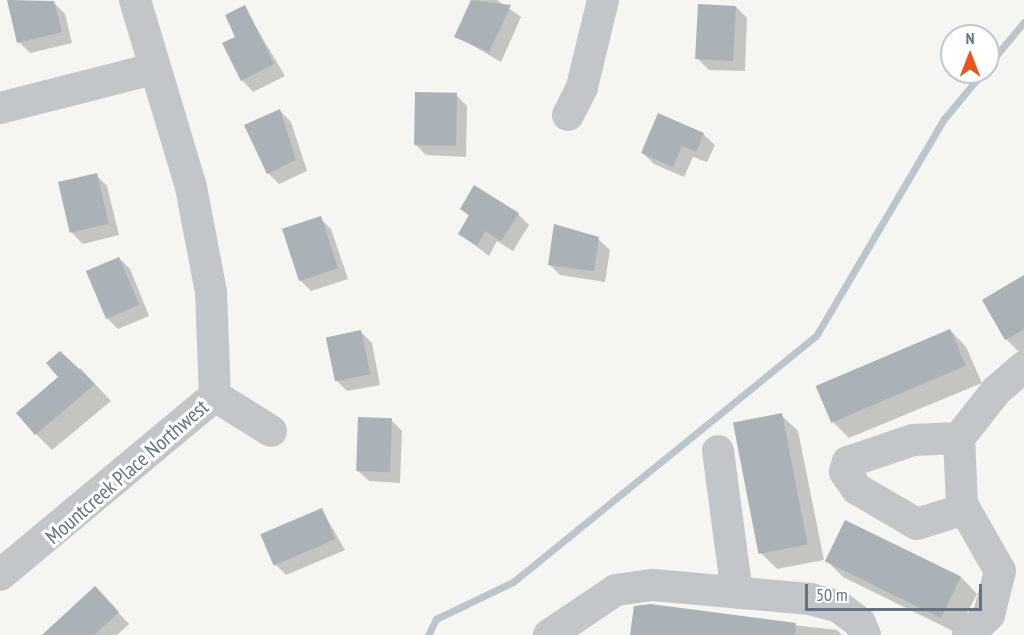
<!DOCTYPE html>
<style>
body{margin:0}
#map{position:relative;width:1024px;height:635px;overflow:hidden;background:#f5f5f1;font-family:"PT Sans Narrow",sans-serif}
div>[style]{position:absolute}
.shadow>*{inset:0;background:#0003}
.stream>*{height:7px;margin:-3.5px;padding:0 3.5px;transform-origin:3.5px;border-radius:3.5px;background:#bbc6cc}
.building>*{inset:0;background:#aab1b7;transform-origin:0 0}
.minor>*{height:32px;margin:-16px;padding:0 16px;transform-origin:16px;border-radius:16px;background:#c2c6c9}
span{translate:-50% -50%;white-space:nowrap;text-align:center;line-height:1.15;-webkit-text-stroke:6px #fff;paint-order:stroke}
.street-label{font-size:21px;color:#637383}
.north{position:absolute;left:940px;top:24px;width:60px;height:60px;box-sizing:border-box;background:#fff;border:2px solid #c1c7cd;border-radius:50%;rotate:0deg;font-size:16px;font-weight:700;line-height:24px;text-align:center;color:#637383}
.north::after{content:'';display:block;margin:auto;width:21px;height:27px;background:#e9541d;clip-path:polygon(50% 0,100% 100%,50% 72%,0 100%)}
.scale{position:absolute;left:805px;top:584px;width:177px;height:27px;box-sizing:border-box;border:3px solid #637383;border-top:0;padding-left:8px;font-size:18px;line-height:21px;white-space:nowrap;color:#637383;-webkit-text-stroke:4px #fff;paint-order:stroke}
</style>
<div id="map">
<div class="shadow">
<div style="clip-path:polygon(8px 0,54px 3px,65px 14px,72px 43px,30px 53px,19px 42px)"></div>
<div style="clip-path:polygon(472px 0,497px 0,521px 17px,501px 62px,456px 36px)"></div>
<div style="clip-path:polygon(244px 7px,285px 76px,253px 92px,242px 80px,237px 37px)"></div>
<div style="clip-path:polygon(736px 7px,747px 18px,745px 71px,709px 70px,697px 58px)"></div>
<div style="clip-path:polygon(456px 95px,467px 106px,466px 157px,426px 155px,415px 144px)"></div>
<div style="clip-path:polygon(280px 111px,291px 122px,307px 171px,279px 184px,268px 173px)"></div>
<div style="clip-path:polygon(659px 115px,703px 134px,715px 145px,707px 162px,693px 157px,684px 177px,654px 164px,642px 152px)"></div>
<div style="clip-path:polygon(96px 175px,107px 186px,119px 235px,83px 244px,72px 233px,60px 183px)"></div>
<div style="clip-path:polygon(462px 209px,518px 214px,529px 225px,513px 251px,497px 241px,489px 256px,460px 234px,470px 217px)"></div>
<div style="clip-path:polygon(320px 218px,331px 229px,348px 279px,311px 291px,300px 280px)"></div>
<div style="clip-path:polygon(598px 239px,610px 250px,605px 282px,560px 275px,549px 264px)"></div>
<div style="clip-path:polygon(119px 258px,130px 269px,149px 316px,118px 329px,107px 318px)"></div>
<div style="clip-path:polygon(1024px 277px,1024px 354px,1022px 355px,1006px 339px)"></div>
<div style="clip-path:polygon(950px 330px,966px 347px,982px 383px,849px 438px,833px 422px)"></div>
<div style="clip-path:polygon(361px 332px,372px 343px,380px 385px,347px 391px,336px 380px)"></div>
<div style="clip-path:polygon(80px 368px,111px 401px,52px 450px,36px 434px)"></div>
<div style="clip-path:polygon(781px 415px,798px 431px,824px 560px,777px 569px,761px 553px)"></div>
<div style="clip-path:polygon(391px 420px,402px 431px,400px 483px,369px 481px,357px 470px)"></div>
<div style="clip-path:polygon(322px 510px,345px 550px,286px 575px,275px 564px)"></div>
<div style="clip-path:polygon(846px 522px,961px 577px,977px 594px,957px 633px,843px 577px,827px 561px)"></div>
<div style="clip-path:polygon(106px 599px,129px 624px,117px 635px,59px 635px)"></div>
<div style="clip-path:polygon(635px 607px,837px 630px,842px 635px,632px 635px)"></div>
</div>
<div class="stream">
<div style="left:988px;top:65px;width:56px;rotate:-50.1deg"></div>
<div style="left:428px;top:635px;width:18px;rotate:-63deg"></div>
<div style="left:436px;top:619px;width:85px;rotate:-25.7deg"></div>
<div style="left:513px;top:582px;width:390px;rotate:-39.1deg"></div>
<div style="left:816px;top:336px;width:252px;rotate:-59.5deg"></div>
<div style="left:944px;top:119px;width:61px;rotate:-50.3deg"></div>
</div>
<div class="building">
<div style="clip-path:polygon(7px 0,54px 1px,62px 32px,17px 43px)"></div>
<div style="clip-path:polygon(471px 0,511px 5px,489px 52px,454px 37px)"></div>
<div style="left:698px;top:4px;width:38px;height:55px;rotate:3deg"></div>
<div style="clip-path:polygon(245px 5px,274px 64px,241px 81px,222px 43px,235px 37px,225px 15px)"></div>
<div style="left:415px;top:92px;width:42px;height:53px;rotate:1deg"></div>
<div style="clip-path:polygon(280px 109px,296px 160px,267px 174px,244px 125px)"></div>
<div style="clip-path:polygon(658px 113px,704px 133px,696px 152px,682px 146px,673px 167px,641px 153px)"></div>
<div style="left:97px;top:173px;width:52px;height:40px;rotate:77deg"></div>
<div style="clip-path:polygon(474px 185px,519px 213px,501px 241px,485px 231px,477px 246px,458px 234px,469px 215px,460px 209px)"></div>
<div style="left:321px;top:216px;width:55px;height:41px;rotate:72deg"></div>
<div style="clip-path:polygon(554px 224px,599px 237px,594px 271px,548px 265px)"></div>
<div style="left:119px;top:257px;width:52px;height:36px;rotate:67deg"></div>
<div style="clip-path:polygon(1024px 275px,1024px 329px,1005px 340px,982px 300px)"></div>
<div style="left:950px;top:329px;width:40px;height:146px;rotate:67deg"></div>
<div style="left:361px;top:330px;width:45px;height:36px;rotate:78deg"></div>
<div style="clip-path:polygon(60px 351px,95px 384px,35px 435px,16px 413px,58px 377px,46px 363px)"></div>
<div style="left:782px;top:413px;width:134px;height:50px;rotate:79deg"></div>
<div style="left:358px;top:417px;width:34px;height:54px;rotate:2deg"></div>
<div style="left:322px;top:508px;width:34px;height:67px;rotate:67deg"></div>
<div style="left:845px;top:520px;width:129px;height:46px;rotate:26deg"></div>
<div style="clip-path:polygon(95px 586px,119px 612px,94px 635px,42px 635px)"></div>
<div style="clip-path:polygon(650px 604px,796px 623px,795px 635px,630px 635px,634px 606px)"></div>
</div>
<div class="minor">
<div style="left:0;top:108px;width:158px;rotate:-14.3deg"></div>
<div style="left:568px;top:115px;width:31px;rotate:-63deg"></div>
<div style="left:582px;top:87px;width:89px;rotate:-76.4deg"></div>
<div style="left:215px;top:396px;width:66px;rotate:32deg"></div>
<div style="left:959px;top:438px;width:46px;rotate:177.5deg"></div>
<div style="left:913px;top:440px;width:69px;rotate:161.3deg"></div>
<div style="left:848px;top:462px;width:10px;rotate:107deg"></div>
<div style="left:845px;top:472px;width:21px;rotate:55deg"></div>
<div style="left:857px;top:489px;width:69px;rotate:30.3deg"></div>
<div style="left:917px;top:524px;width:50px;rotate:-17.4deg"></div>
<div style="left:718px;top:451px;width:143px;rotate:82.4deg"></div>
<div style="left:0;top:575px;width:280px;rotate:-39.8deg"></div>
<div style="left:215px;top:396px;width:104px;rotate:-92.2deg"></div>
<div style="left:211px;top:292px;width:107px;rotate:-100.8deg"></div>
<div style="left:191px;top:187px;width:195px;rotate:-106.7deg"></div>
<div style="left:549px;top:635px;width:81px;rotate:-33.9deg"></div>
<div style="left:616px;top:590px;width:37px;rotate:-8deg"></div>
<div style="left:653px;top:585px;width:158px;rotate:5.1deg"></div>
<div style="left:810px;top:599px;width:30px;rotate:15deg"></div>
<div style="left:839px;top:607px;width:26px;rotate:37deg"></div>
<div style="left:860px;top:623px;width:13px;rotate:67deg"></div>
<div style="left:968px;top:635px;width:29px;rotate:-44deg"></div>
<div style="left:989px;top:615px;width:45px;rotate:-76deg"></div>
<div style="left:1000px;top:571px;width:77px;rotate:-119.6deg"></div>
<div style="left:962px;top:504px;width:66px;rotate:-92.6deg"></div>
<div style="left:959px;top:438px;width:60px;rotate:-51.8deg"></div>
<div style="left:996px;top:391px;width:37px;rotate:-41deg"></div>
</div>
<div class="street-label">
<span style="left:127px;top:472px;rotate:-41deg">Mountcreek Place Northwest</span>
</div>
<div class="north">N</div>
<div class="scale">50 m</div>
</div>
